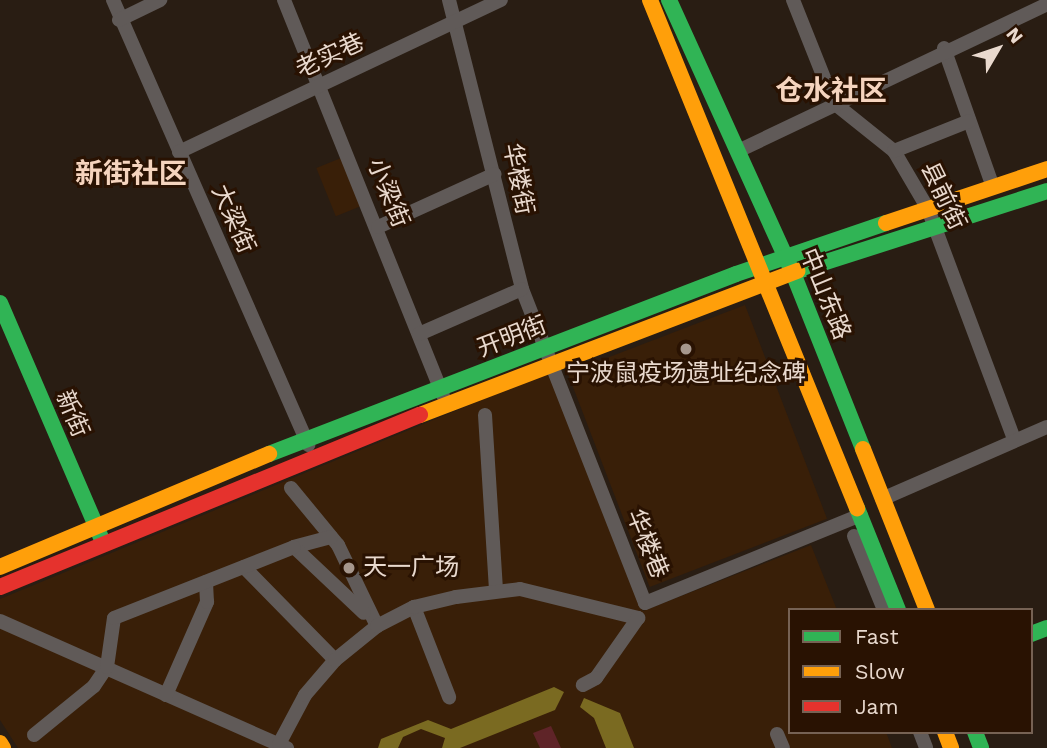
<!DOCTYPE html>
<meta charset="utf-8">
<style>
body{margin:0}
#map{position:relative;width:1047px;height:748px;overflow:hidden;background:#291d13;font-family:"Work Sans","Noto Sans SC",sans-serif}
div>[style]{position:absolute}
.built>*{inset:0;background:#391f08;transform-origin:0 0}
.green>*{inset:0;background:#5f2428}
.water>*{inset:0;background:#7a6a21}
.street>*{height:14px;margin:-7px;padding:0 7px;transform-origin:7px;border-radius:7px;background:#605a58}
.fast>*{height:16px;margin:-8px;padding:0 8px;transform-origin:8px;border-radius:8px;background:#30b455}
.slow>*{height:16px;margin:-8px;padding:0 8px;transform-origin:8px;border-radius:8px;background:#ff9f0a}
.jam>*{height:16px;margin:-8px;padding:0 8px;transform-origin:8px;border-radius:8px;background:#e5322d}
.dots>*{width:19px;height:19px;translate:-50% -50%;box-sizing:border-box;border:4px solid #291202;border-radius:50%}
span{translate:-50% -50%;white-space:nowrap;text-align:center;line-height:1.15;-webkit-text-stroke:6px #291202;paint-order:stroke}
.street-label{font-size:24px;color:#e9d9ce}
.poi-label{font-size:24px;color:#e9d9ce}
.left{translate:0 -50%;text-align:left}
.quarter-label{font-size:28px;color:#f5d4be;font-weight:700}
.legend{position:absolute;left:788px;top:608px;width:245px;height:126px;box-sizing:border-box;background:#291202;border:2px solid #766254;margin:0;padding:9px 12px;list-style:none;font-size:21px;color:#e9d9ce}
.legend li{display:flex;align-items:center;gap:14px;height:35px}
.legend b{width:35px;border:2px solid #766254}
.north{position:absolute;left:963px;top:14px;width:70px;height:70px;-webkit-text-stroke:5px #291202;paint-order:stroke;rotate:51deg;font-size:19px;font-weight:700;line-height:28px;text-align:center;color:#e9d9ce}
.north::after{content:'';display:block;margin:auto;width:24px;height:32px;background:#e9d9ce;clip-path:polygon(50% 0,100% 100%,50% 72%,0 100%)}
</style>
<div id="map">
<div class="built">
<div style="left:346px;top:156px;width:52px;height:32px;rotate:68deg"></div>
<div style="left:745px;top:305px;width:229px;height:190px;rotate:69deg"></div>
<div style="clip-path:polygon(549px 372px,643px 611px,811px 545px,837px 610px,790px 610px,790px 732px,886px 732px,892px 748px,18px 748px,0 720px,0 599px)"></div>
</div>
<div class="green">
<div style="clip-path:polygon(551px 726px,561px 748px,540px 748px,533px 733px)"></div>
</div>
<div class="water">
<div style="clip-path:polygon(554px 687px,564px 692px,555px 710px,460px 748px,442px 748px,445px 738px,421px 729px,403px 737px,398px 748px,378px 748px,381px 739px,428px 720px,451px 729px)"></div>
<div style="clip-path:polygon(584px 698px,620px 713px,634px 748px,606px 748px,594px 718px,580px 707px)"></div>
</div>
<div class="street">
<div style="left:113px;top:0;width:486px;rotate:66.3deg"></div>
<div style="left:284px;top:0;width:426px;rotate:68.1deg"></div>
<div style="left:449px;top:0;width:298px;rotate:75.8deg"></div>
<div style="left:522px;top:289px;width:337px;rotate:68.6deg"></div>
<div style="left:645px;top:603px;width:233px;rotate:-22.2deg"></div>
<div style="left:793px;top:0;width:111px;rotate:68.3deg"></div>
<div style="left:834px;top:103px;width:77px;rotate:38.7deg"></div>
<div style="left:894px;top:151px;width:67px;rotate:59.6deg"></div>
<div style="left:928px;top:209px;width:246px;rotate:69.5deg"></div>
<div style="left:119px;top:20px;width:46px;rotate:-26deg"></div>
<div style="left:944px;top:48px;width:147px;rotate:70.6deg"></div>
<div style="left:738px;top:151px;width:342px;rotate:-25.4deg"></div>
<div style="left:894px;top:151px;width:81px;rotate:-21.8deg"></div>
<div style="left:179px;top:152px;width:356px;rotate:-25.3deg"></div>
<div style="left:378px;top:227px;width:128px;rotate:-24.4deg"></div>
<div style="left:419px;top:334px;width:112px;rotate:-23.6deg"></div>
<div style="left:485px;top:415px;width:176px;rotate:86.4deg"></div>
<div style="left:291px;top:488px;width:74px;rotate:50.5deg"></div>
<div style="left:338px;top:545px;width:90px;rotate:64.3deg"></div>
<div style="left:882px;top:499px;width:180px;rotate:-23.6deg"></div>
<div style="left:854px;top:536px;width:80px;rotate:67.9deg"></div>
<div style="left:331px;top:537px;width:38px;rotate:165deg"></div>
<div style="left:294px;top:547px;width:96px;rotate:43.3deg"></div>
<div style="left:244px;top:567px;width:130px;rotate:45.6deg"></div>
<div style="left:414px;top:607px;width:97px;rotate:68.7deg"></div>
<div style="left:0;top:621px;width:314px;rotate:23.9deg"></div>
<div style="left:166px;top:695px;width:102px;rotate:-66.2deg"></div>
<div style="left:207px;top:602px;width:20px;rotate:-93deg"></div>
<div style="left:920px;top:732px;width:17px;rotate:69deg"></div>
<div style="left:777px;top:734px;width:15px;rotate:67deg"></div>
<div style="left:34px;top:735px;width:77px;rotate:-39.2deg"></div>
<div style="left:94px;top:686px;width:23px;rotate:-56deg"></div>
<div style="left:107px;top:667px;width:49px;rotate:-81.9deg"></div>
<div style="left:114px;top:618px;width:193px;rotate:-21.5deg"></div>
<div style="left:279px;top:744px;width:55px;rotate:-62deg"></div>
<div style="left:305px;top:695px;width:46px;rotate:-49.4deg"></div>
<div style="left:335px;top:660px;width:54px;rotate:-39deg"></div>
<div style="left:377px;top:626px;width:42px;rotate:-27.2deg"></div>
<div style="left:414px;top:607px;width:43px;rotate:-13.4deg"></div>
<div style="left:456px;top:597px;width:64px;rotate:-7.1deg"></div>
<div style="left:520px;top:589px;width:122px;rotate:13.8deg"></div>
<div style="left:638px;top:618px;width:73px;rotate:125deg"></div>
<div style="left:596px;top:678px;width:15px;rotate:152deg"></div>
</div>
<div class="fast">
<div style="left:669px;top:0;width:300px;rotate:65.6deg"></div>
<div style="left:793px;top:273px;width:189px;rotate:68.3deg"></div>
<div style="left:798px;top:271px;width:262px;rotate:-17.8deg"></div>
<div style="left:0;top:303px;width:256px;rotate:66.7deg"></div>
<div style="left:269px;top:454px;width:500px;rotate:-21.08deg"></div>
<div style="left:736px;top:274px;width:158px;rotate:-18.8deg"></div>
<div style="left:857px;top:508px;width:110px;rotate:68.1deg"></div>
<div style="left:1031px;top:634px;width:17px;rotate:-21deg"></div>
<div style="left:975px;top:732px;width:17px;rotate:69deg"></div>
</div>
<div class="slow">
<div style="left:650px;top:0;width:549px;rotate:67.83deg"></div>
<div style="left:886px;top:223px;width:170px;rotate:-18.5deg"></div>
<div style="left:420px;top:415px;width:404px;rotate:-20.9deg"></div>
<div style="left:863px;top:449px;width:173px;rotate:68.3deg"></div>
<div style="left:0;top:567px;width:292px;rotate:-22.8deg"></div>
<div style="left:945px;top:732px;width:17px;rotate:69deg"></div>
<div style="left:0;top:743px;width:6px;rotate:59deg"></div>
</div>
<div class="jam">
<div style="left:0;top:587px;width:454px;rotate:-22.3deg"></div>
</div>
<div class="dots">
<div style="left:686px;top:349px;background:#a6978d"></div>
<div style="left:349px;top:568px;background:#a6978d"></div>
</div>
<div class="street-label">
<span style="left:330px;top:56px;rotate:-25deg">老实巷</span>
<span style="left:518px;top:179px;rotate:79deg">华楼街</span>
<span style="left:388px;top:193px;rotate:68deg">小梁街</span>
<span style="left:943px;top:196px;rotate:64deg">县前街</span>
<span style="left:233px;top:219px;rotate:66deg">大梁街</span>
<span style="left:825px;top:294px;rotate:68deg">中山东路</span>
<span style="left:512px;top:337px;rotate:-21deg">开明街</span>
<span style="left:72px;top:414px;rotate:67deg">新街</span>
<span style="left:647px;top:544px;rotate:68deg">华楼巷</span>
</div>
<div class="poi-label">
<span style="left:686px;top:374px">宁波鼠疫场遗址纪念碑</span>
<span class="left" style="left:363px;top:568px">天一广场</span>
</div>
<div class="quarter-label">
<span style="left:831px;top:91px">仓水社区</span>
<span style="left:131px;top:174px">新街社区</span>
</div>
<ul class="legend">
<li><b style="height:9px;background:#30b455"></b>Fast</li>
<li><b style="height:9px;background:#ff9f0a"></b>Slow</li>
<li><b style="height:9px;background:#e5322d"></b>Jam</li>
</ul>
<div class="north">N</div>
</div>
